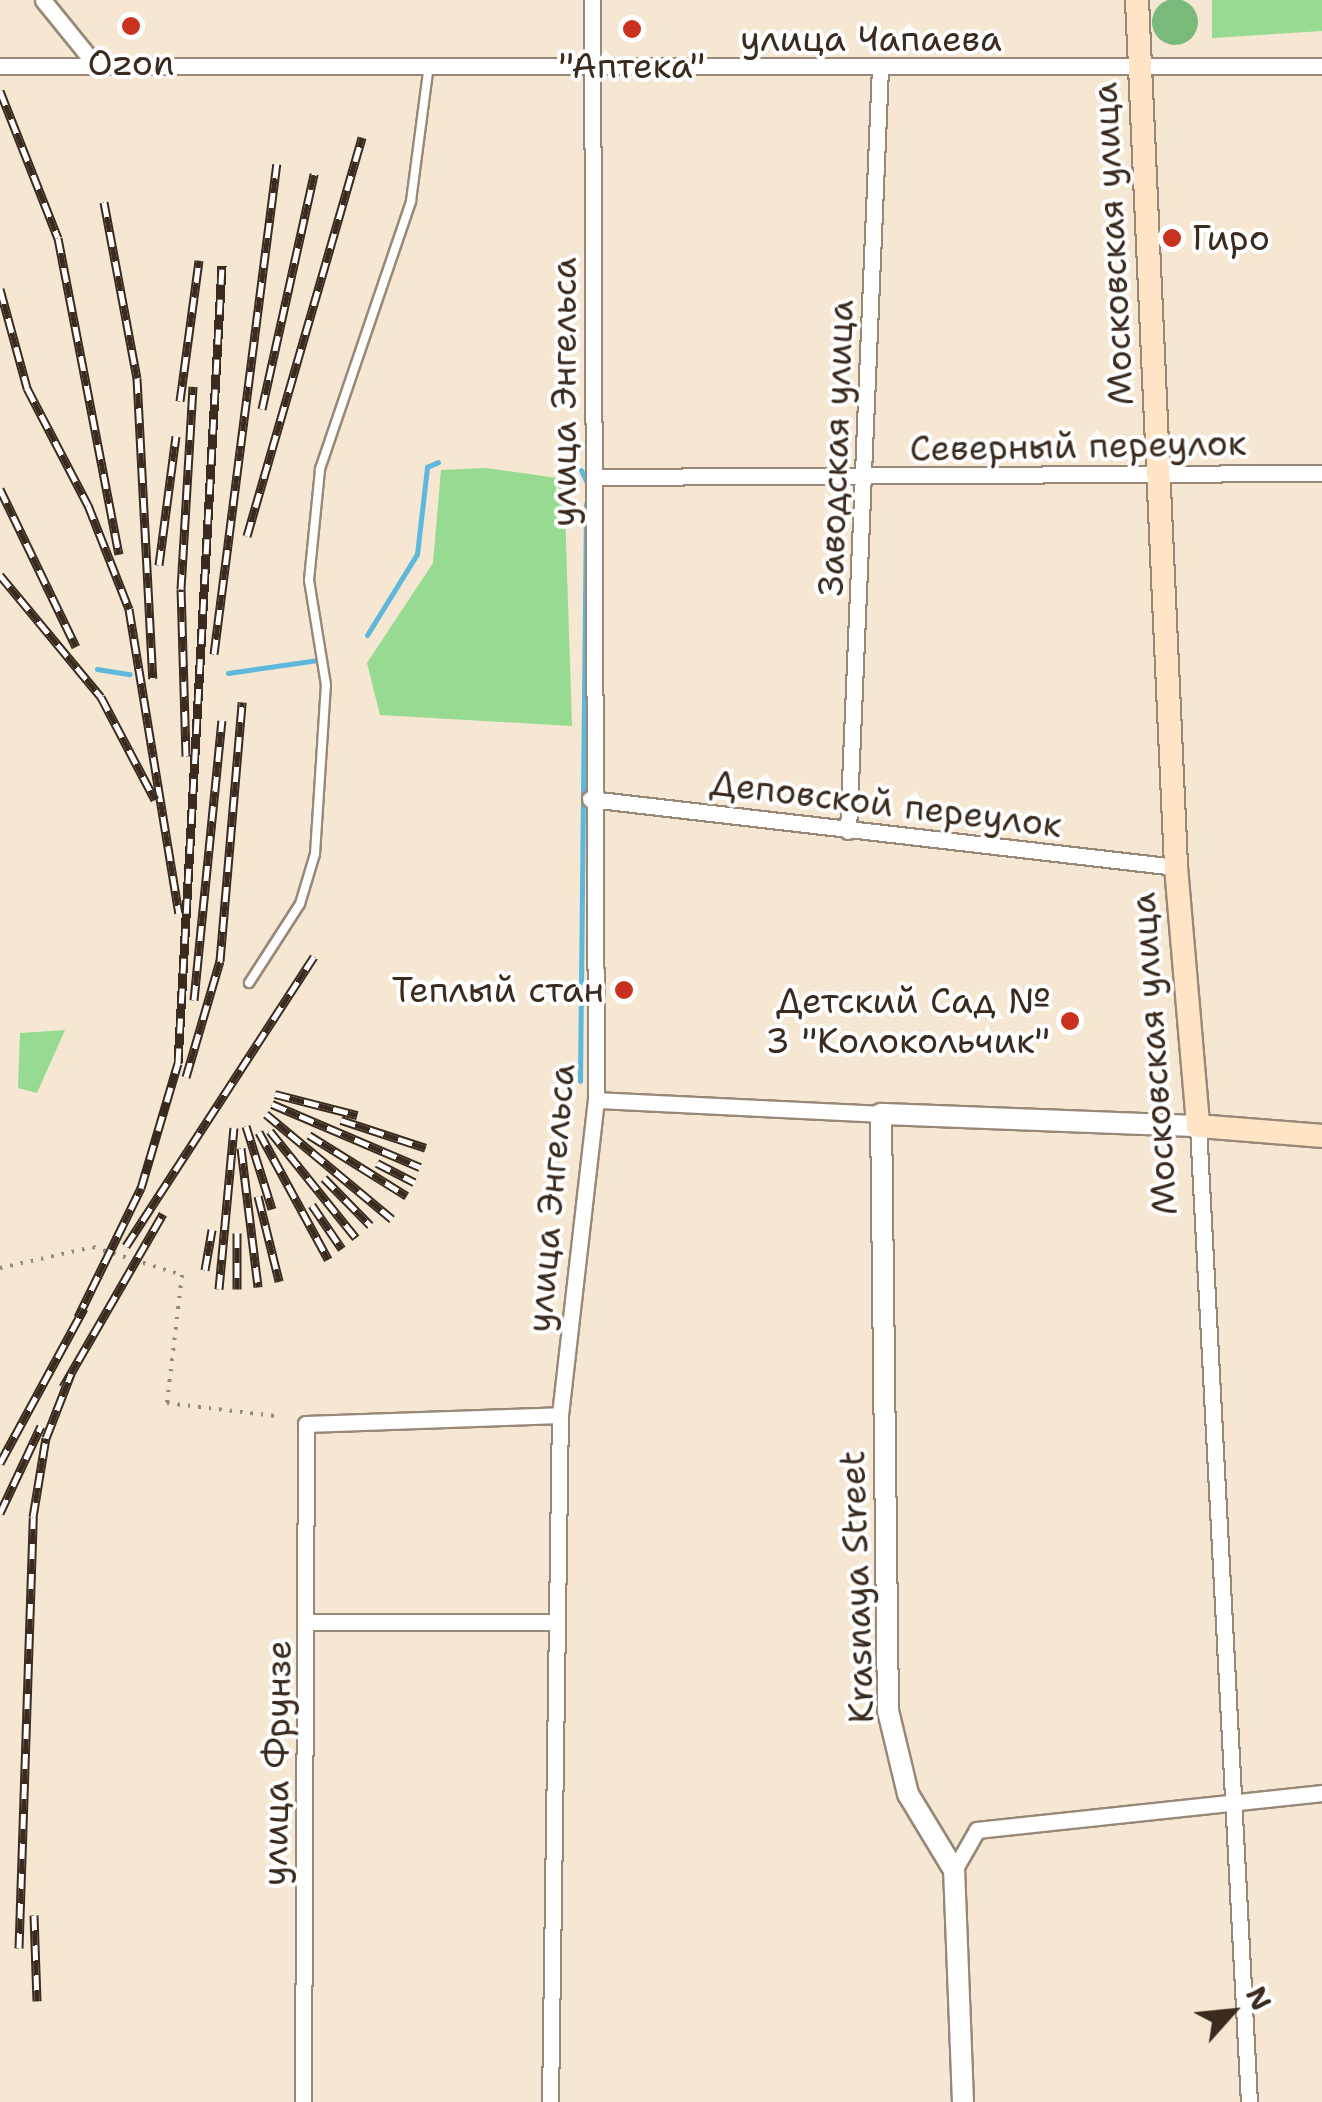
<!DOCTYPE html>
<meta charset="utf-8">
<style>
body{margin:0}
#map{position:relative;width:1322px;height:2102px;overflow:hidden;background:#f5e7d1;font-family:"Shantell Sans",sans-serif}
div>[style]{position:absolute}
.green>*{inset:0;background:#97da91}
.forest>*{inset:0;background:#79ba7b}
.round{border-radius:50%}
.stream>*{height:5px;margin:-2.5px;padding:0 2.5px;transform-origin:2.5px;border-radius:2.5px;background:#5db8db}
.path>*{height:4px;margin-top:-2px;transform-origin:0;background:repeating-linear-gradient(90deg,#988878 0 2.5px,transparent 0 10.5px)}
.roads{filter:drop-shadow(2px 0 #988878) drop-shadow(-2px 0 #988878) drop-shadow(0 2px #988878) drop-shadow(0 -2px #988878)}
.service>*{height:8px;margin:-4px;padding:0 4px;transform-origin:4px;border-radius:4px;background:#fff}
.minor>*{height:15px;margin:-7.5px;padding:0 7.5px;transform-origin:7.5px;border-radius:7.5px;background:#fff}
.tertiary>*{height:20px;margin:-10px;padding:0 10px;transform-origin:10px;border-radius:10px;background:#fff}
.secondary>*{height:22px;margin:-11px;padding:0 11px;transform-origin:11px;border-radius:11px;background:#ffe4c6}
.rail>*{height:9px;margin-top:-4.5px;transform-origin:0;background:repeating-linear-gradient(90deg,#fff 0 15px,#3b2a1e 0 30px);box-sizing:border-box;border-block:2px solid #3b2a1e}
.dots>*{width:28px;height:28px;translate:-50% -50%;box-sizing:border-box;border:5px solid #fff;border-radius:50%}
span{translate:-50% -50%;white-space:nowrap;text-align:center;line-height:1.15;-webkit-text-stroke:8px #fff;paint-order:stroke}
.street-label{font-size:35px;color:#3b2a1e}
.poi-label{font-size:35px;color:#3b2a1e}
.left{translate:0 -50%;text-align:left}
.right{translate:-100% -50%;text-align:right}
.north{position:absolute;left:1182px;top:1962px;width:100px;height:100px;-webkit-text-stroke:8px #fff;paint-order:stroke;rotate:63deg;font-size:28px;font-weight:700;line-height:40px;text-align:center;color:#3b2a1e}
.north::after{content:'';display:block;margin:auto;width:35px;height:45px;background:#3b2a1e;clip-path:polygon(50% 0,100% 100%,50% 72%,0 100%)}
</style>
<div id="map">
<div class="green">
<div style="clip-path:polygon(1212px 0,1322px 0,1322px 31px,1212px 38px)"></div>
<div style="clip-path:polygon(486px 468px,564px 479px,572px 726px,380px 715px,367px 663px,433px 563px,441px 470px)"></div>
<div style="clip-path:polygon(65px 1030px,37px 1093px,18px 1088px,20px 1033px)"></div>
</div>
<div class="forest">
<div class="round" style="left:1152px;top:-1px;width:46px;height:46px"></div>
</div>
<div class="stream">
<div style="left:581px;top:470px;width:14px;rotate:65deg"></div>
<div style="left:367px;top:635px;width:95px;rotate:-58.3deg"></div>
<div style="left:417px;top:554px;width:88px;rotate:-83.4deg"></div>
<div style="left:427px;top:467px;width:12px;rotate:-24deg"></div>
<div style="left:97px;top:669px;width:33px;rotate:9deg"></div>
<div style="left:228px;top:673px;width:91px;rotate:-8.2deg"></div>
<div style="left:580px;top:1081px;width:577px;rotate:-89.4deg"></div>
</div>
<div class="path">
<div style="left:0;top:1268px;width:95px;rotate:-12.7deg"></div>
<div style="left:93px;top:1247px;width:93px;rotate:17.5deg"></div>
<div style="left:182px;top:1275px;width:129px;rotate:96.7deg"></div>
<div style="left:167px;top:1403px;width:109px;rotate:6.9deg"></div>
</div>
<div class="roads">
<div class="service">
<div style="left:249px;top:983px;width:94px;rotate:-57.2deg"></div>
<div style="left:300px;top:904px;width:52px;rotate:-73.3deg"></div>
<div style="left:315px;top:854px;width:169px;rotate:-86.3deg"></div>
<div style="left:326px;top:685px;width:106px;rotate:-99.2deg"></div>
<div style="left:309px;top:580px;width:112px;rotate:-84.3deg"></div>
<div style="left:320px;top:469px;width:283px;rotate:-71.2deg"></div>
<div style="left:411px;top:201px;width:131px;rotate:-82.5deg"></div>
</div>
<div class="minor">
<div style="left:43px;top:0;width:87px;rotate:51deg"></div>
<div style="left:0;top:66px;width:1322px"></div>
<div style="left:595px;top:477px;width:727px;rotate:-0.32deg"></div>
<div style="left:590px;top:799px;width:590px;rotate:6.62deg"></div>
<div style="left:848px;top:831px;width:764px;rotate:-87.6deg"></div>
<div style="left:596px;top:1100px;width:285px;rotate:2.8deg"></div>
<div style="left:1198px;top:1126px;width:977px;rotate:87.01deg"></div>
<div style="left:309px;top:1622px;width:248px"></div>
<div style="left:954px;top:1870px;width:46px;rotate:-60.1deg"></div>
<div style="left:977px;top:1830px;width:347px;rotate:-6.1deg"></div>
<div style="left:303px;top:2102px;width:678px;rotate:-89.75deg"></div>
<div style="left:306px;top:1424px;width:254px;rotate:-2deg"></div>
<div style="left:550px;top:2102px;width:687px;rotate:-89.17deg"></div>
<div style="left:560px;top:1415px;width:317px;rotate:-83.5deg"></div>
<div style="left:596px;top:1100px;width:1100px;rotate:-90.21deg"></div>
</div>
<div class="tertiary">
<div style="left:963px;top:2102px;width:232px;rotate:-92.2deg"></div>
<div style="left:954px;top:1870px;width:89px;rotate:-121.2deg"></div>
<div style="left:908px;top:1794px;width:85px;rotate:-103.5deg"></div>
<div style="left:888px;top:1711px;width:597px;rotate:-90.67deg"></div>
<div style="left:881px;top:1114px;width:317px;rotate:2.2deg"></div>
</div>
<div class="secondary">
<div style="left:1137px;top:0;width:868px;rotate:87.42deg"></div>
<div style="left:1176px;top:867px;width:260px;rotate:85.1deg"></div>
<div style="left:1198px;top:1126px;width:124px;rotate:4.6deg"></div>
</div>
</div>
<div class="rail">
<div style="left:0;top:91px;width:158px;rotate:68.5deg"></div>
<div style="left:58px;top:238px;width:322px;rotate:79.1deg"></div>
<div style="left:104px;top:202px;width:179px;rotate:79.4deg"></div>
<div style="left:137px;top:378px;width:301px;rotate:87deg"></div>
<div style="left:0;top:289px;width:103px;rotate:74.7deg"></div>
<div style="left:27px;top:388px;width:132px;rotate:62.5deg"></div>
<div style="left:88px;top:505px;width:112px;rotate:68.5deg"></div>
<div style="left:129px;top:609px;width:308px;rotate:80.7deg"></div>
<div style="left:180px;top:401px;width:142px;rotate:-82.3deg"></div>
<div style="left:262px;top:409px;width:241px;rotate:-77.5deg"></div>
<div style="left:0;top:489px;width:175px;rotate:64.3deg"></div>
<div style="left:247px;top:536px;width:415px;rotate:-73.9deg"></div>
<div style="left:159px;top:565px;width:130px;rotate:-82.5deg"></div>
<div style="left:0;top:575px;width:158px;rotate:50.4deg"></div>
<div style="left:101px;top:697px;width:116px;rotate:62.3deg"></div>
<div style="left:214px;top:654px;width:494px;rotate:-82.7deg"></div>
<div style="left:186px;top:756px;width:167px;rotate:-91.7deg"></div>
<div style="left:181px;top:589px;width:203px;rotate:-86.6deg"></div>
<div style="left:194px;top:1000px;width:281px;rotate:-84.3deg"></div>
<div style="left:186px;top:1077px;width:121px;rotate:-73.7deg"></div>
<div style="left:220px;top:961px;width:260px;rotate:-85.1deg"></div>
<div style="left:275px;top:1094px;width:85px;rotate:14.4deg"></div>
<div style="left:272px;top:1104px;width:161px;rotate:23.1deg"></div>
<div style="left:266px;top:1114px;width:164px;rotate:39.8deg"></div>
<div style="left:341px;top:1120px;width:89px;rotate:18.2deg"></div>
<div style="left:246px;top:1126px;width:87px;rotate:72.6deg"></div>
<div style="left:270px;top:1131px;width:137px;rotate:51.2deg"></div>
<div style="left:259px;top:1132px;width:145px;rotate:61.5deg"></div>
<div style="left:309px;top:1135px;width:115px;rotate:31.9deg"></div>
<div style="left:241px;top:1148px;width:140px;rotate:83deg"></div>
<div style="left:377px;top:1163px;width:42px;rotate:27.2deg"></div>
<div style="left:324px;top:1178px;width:66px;rotate:45.6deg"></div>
<div style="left:258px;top:1196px;width:88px;rotate:76.1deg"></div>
<div style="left:312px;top:1205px;width:53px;rotate:55.7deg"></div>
<div style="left:237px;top:1233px;width:56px;rotate:90deg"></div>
<div style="left:126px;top:1246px;width:345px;rotate:-57deg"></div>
<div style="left:205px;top:1270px;width:41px;rotate:-80.1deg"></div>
<div style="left:219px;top:1289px;width:162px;rotate:-84.7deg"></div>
<div style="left:78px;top:1317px;width:144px;rotate:-64deg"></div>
<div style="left:141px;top:1188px;width:130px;rotate:-73.5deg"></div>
<div style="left:178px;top:1063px;width:799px;rotate:-86.84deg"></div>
<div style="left:63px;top:1387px;width:200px;rotate:-60deg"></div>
<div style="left:0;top:1463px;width:176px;rotate:-61.5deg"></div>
<div style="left:0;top:1513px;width:96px;rotate:-64.8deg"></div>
<div style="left:34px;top:1915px;width:86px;rotate:88deg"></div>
<div style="left:19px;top:1948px;width:431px;rotate:-88.1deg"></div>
<div style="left:33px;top:1517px;width:80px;rotate:-80.7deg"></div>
<div style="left:46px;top:1438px;width:69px;rotate:-68.7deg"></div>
</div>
<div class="dots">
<div style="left:131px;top:26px;background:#c8321e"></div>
<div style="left:632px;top:29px;background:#c8321e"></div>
<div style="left:1172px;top:238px;background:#c8321e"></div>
<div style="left:624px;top:990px;background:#c8321e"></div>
<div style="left:1070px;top:1021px;background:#c8321e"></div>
</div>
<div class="street-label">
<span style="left:871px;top:39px">улица Чапаева</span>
<span style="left:1113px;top:244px;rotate:-93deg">Московская улица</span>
<span style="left:564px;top:392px;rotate:-90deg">улица Энгельса</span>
<span style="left:1078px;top:446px;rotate:-1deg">Северный переулок</span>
<span style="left:836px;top:448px;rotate:-88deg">Заводская улица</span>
<span style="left:886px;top:804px;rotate:7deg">Деповской переулок</span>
<span style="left:1154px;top:1054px;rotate:-94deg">Московская улица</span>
<span style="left:551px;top:1198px;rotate:-85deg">улица Энгельса</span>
<span style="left:857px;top:1587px;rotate:-92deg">Krasnaya Street</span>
<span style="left:277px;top:1763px;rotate:-89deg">улица Фрунзе</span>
</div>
<div class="poi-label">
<span style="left:131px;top:63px">Ozon</span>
<span style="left:632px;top:66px">"Аптека"</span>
<span class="left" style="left:1192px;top:238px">Гиро</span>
<span class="right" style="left:604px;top:990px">Теплый стан</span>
<span class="right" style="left:1050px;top:1021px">Детский Сад №<br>3 "Колокольчик"</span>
</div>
<div class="north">N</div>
</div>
